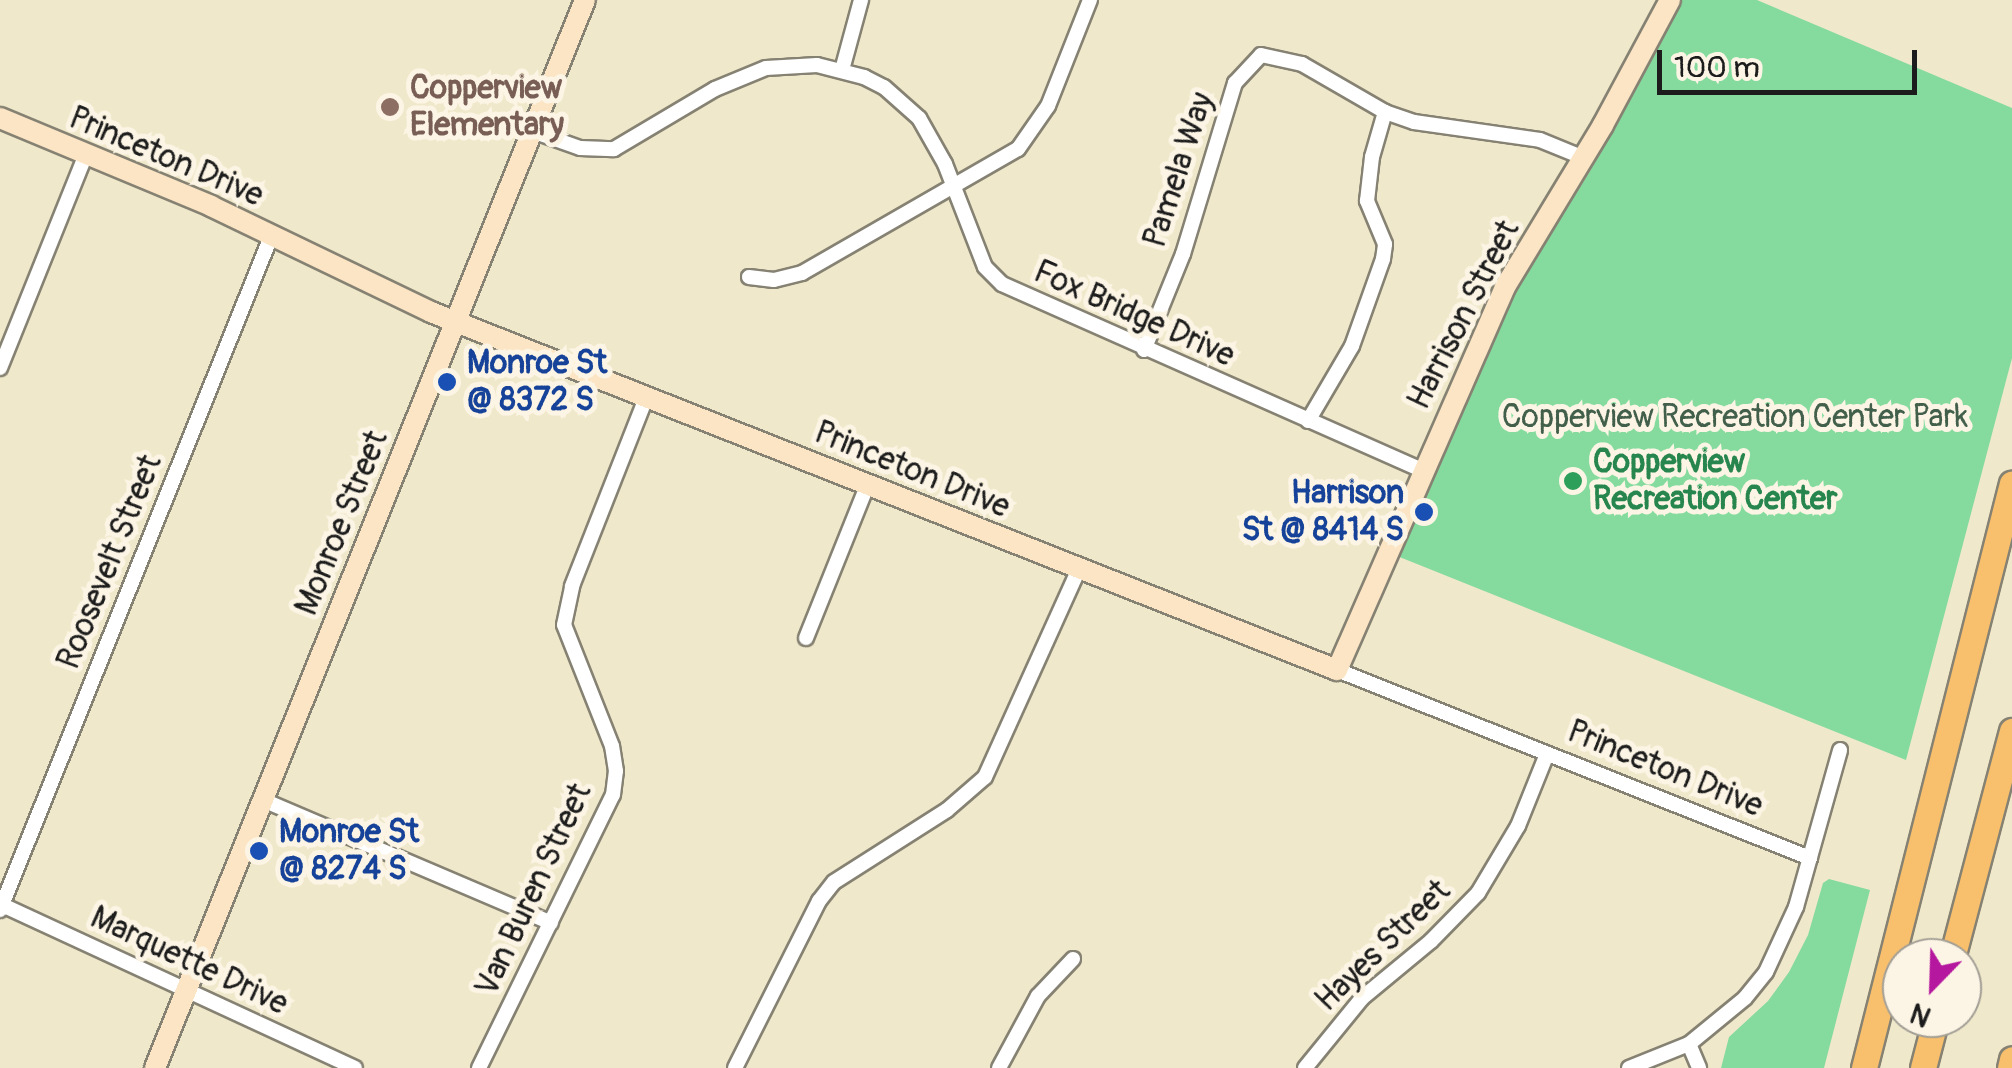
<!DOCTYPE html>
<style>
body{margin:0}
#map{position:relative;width:2012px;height:1068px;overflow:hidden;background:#f0e8ca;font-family:Pangolin,sans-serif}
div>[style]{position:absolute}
.green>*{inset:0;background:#85db9e}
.roads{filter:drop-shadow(2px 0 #868273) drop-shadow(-2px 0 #868273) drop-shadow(0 2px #868273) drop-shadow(0 -2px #868273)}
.street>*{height:14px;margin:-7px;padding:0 7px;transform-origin:7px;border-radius:7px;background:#fff}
.secondary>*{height:20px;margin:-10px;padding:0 10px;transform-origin:10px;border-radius:10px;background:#fce5c4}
.highway>*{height:25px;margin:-12.5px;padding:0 12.5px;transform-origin:12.5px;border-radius:12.5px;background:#f8bf6c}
.dots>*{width:28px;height:28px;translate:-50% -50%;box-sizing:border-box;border:5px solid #fcf5e5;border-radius:50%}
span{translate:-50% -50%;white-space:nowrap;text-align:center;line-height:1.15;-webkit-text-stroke:10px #fcf5e5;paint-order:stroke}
.education-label{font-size:32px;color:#785e54;font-weight:700}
.left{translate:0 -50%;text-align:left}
.street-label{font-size:32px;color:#1c1c1c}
.transit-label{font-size:32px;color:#164399;font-weight:700}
.right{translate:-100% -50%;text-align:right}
.park-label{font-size:32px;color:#415f4a}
.leisure-label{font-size:32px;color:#27864d;font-weight:700}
.north{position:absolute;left:1882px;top:938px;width:100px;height:100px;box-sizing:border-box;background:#fcf5e5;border:2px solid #a29e95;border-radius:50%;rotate:203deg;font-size:28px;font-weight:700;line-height:40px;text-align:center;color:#1c1c1c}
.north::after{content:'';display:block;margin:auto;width:35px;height:45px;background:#b5179e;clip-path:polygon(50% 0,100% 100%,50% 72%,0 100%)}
.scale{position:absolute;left:1657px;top:50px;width:260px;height:45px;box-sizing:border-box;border:5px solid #1c1c1c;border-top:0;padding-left:12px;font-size:30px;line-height:35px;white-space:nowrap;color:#1c1c1c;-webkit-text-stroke:8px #fcf5e5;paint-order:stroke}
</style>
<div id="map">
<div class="green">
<div style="clip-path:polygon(1681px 0,1757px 0,2012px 108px,2012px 358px,1906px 760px,1397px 556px,1512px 297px,1590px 171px)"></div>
<div style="clip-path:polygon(1829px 879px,1870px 890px,1824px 1068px,1721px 1068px,1729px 1037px,1768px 1001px,1789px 972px,1808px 935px,1823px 883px)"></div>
</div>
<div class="roads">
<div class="street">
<div style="left:842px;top:70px;width:73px;rotate:-74.8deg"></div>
<div style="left:532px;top:131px;width:51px;rotate:19.5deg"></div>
<div style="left:580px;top:148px;width:34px;rotate:2deg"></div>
<div style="left:614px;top:149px;width:117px;rotate:-30.7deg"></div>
<div style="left:715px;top:89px;width:55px;rotate:-22.4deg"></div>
<div style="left:766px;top:68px;width:51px;rotate:-3.4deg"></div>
<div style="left:817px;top:65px;width:49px;rotate:14.3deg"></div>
<div style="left:864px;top:77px;width:22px;rotate:27deg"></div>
<div style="left:884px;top:87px;width:47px;rotate:41.5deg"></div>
<div style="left:919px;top:118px;width:53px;rotate:60.5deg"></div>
<div style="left:945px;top:164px;width:110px;rotate:68.8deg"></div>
<div style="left:985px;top:267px;width:24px;rotate:45deg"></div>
<div style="left:1002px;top:284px;width:461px;rotate:23.9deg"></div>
<div style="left:749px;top:277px;width:25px;rotate:7deg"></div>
<div style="left:774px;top:280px;width:29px;rotate:-14deg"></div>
<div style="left:802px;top:273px;width:249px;rotate:-29.9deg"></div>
<div style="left:1018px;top:149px;width:52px;rotate:-55.1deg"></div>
<div style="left:1048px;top:106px;width:114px;rotate:-68.4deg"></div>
<div style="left:1144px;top:350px;width:104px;rotate:-67.9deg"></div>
<div style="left:1183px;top:254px;width:179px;rotate:-73.1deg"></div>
<div style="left:1235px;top:83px;width:38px;rotate:-47deg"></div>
<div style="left:1261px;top:55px;width:42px;rotate:12.4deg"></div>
<div style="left:1302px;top:64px;width:96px;rotate:30deg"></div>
<div style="left:1385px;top:112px;width:31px;rotate:19deg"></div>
<div style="left:1414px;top:122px;width:127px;rotate:8.1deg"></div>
<div style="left:1540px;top:140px;width:48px;rotate:22.2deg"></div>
<div style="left:0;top:368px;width:227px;rotate:-68.1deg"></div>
<div style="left:1308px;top:421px;width:87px;rotate:-59.6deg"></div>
<div style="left:1352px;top:346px;width:92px;rotate:-70.4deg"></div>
<div style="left:1383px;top:259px;width:15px;rotate:-82deg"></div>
<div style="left:1385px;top:244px;width:47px;rotate:-112.7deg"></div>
<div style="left:1367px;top:201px;width:44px;rotate:-83.5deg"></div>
<div style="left:1372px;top:157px;width:47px;rotate:-73.9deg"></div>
<div style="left:806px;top:638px;width:166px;rotate:-68.1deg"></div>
<div style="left:1337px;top:670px;width:509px;rotate:21.68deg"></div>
<div style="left:263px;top:800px;width:313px;rotate:23.1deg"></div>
<div style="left:0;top:904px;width:391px;rotate:24.8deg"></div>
<div style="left:0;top:910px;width:729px;rotate:-68.08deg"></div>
<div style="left:1689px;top:1044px;width:26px;rotate:67deg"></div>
<div style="left:479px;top:1068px;width:304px;rotate:-63.9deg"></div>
<div style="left:613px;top:795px;width:24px;rotate:-83deg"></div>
<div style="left:616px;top:771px;width:25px;rotate:-99deg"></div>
<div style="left:612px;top:746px;width:130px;rotate:-111.6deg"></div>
<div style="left:564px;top:625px;width:40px;rotate:-78deg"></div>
<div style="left:572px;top:586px;width:204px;rotate:-68.5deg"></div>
<div style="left:735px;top:1068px;width:187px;rotate:-63.3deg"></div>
<div style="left:819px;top:901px;width:24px;rotate:-52deg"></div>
<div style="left:834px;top:882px;width:134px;rotate:-32.5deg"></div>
<div style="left:947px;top:810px;width:50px;rotate:-41deg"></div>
<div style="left:985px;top:777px;width:228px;rotate:-65.7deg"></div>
<div style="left:999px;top:1068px;width:82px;rotate:-61.6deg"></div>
<div style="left:1038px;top:996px;width:51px;rotate:-46.6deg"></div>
<div style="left:1305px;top:1068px;width:90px;rotate:-50.8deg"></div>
<div style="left:1362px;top:998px;width:89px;rotate:-39.6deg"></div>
<div style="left:1431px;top:941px;width:67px;rotate:-45.6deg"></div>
<div style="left:1478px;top:893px;width:78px;rotate:-59.2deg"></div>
<div style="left:1518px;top:826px;width:78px;rotate:-68.1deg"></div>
<div style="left:1629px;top:1068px;width:65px;rotate:-21.8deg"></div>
<div style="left:1689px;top:1044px;width:72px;rotate:-39.4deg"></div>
<div style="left:1745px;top:998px;width:33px;rotate:-51deg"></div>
<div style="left:1766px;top:972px;width:72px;rotate:-65.2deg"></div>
<div style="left:1796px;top:907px;width:163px;rotate:-74.3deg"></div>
</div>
<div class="secondary">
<div style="left:0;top:118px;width:229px;rotate:22.6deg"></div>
<div style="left:211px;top:206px;width:244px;rotate:25.7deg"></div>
<div style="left:431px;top:312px;width:974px;rotate:21.56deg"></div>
<div style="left:1337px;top:670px;width:418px;rotate:-66.3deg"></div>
<div style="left:1505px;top:287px;width:189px;rotate:-58.8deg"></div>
<div style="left:1603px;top:125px;width:142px;rotate:-61.8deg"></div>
<div style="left:155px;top:1068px;width:1151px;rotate:-68.07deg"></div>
</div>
<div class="highway">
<div style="left:1952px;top:958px;width:235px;rotate:-75.2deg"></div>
<div style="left:1864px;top:1068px;width:603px;rotate:-75.8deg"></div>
<div style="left:1923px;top:1068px;width:52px;rotate:-75.4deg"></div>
<div style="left:2010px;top:1068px;width:9px;rotate:-77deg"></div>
</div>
</div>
<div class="dots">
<div style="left:390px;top:107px;background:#8d6e63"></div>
<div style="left:447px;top:382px;background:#1a4fb4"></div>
<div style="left:1573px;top:481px;background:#2e9e5b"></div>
<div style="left:1424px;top:512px;background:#1a4fb4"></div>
<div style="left:259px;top:851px;background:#1a4fb4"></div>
</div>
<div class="education-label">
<span class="left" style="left:410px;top:107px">Copperview<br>Elementary</span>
</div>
<div class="street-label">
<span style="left:166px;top:157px;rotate:23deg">Princeton Drive</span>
<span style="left:1179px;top:170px;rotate:-72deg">Pamela Way</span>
<span style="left:1134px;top:314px;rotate:24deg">Fox Bridge Drive</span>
<span style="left:1464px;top:315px;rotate:-63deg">Harrison Street</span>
<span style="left:912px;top:470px;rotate:22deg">Princeton Drive</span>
<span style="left:342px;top:523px;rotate:-68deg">Monroe Street</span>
<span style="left:110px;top:562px;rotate:-68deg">Roosevelt Street</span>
<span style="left:1665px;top:769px;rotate:22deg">Princeton Drive</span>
<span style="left:534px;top:890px;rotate:-65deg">Van Buren Street</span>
<span style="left:1383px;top:946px;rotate:-44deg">Hayes Street</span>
<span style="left:189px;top:961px;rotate:25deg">Marquette Drive</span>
</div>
<div class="transit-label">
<span class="left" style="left:467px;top:382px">Monroe St<br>@ 8372 S</span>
<span class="right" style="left:1404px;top:512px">Harrison<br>St @ 8414 S</span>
<span class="left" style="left:279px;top:851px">Monroe St<br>@ 8274 S</span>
</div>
<div class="park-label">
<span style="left:1735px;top:417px">Copperview Recreation Center Park</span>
</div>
<div class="leisure-label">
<span class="left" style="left:1593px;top:481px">Copperview<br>Recreation Center</span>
</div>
<div class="north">N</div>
<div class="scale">100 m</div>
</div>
